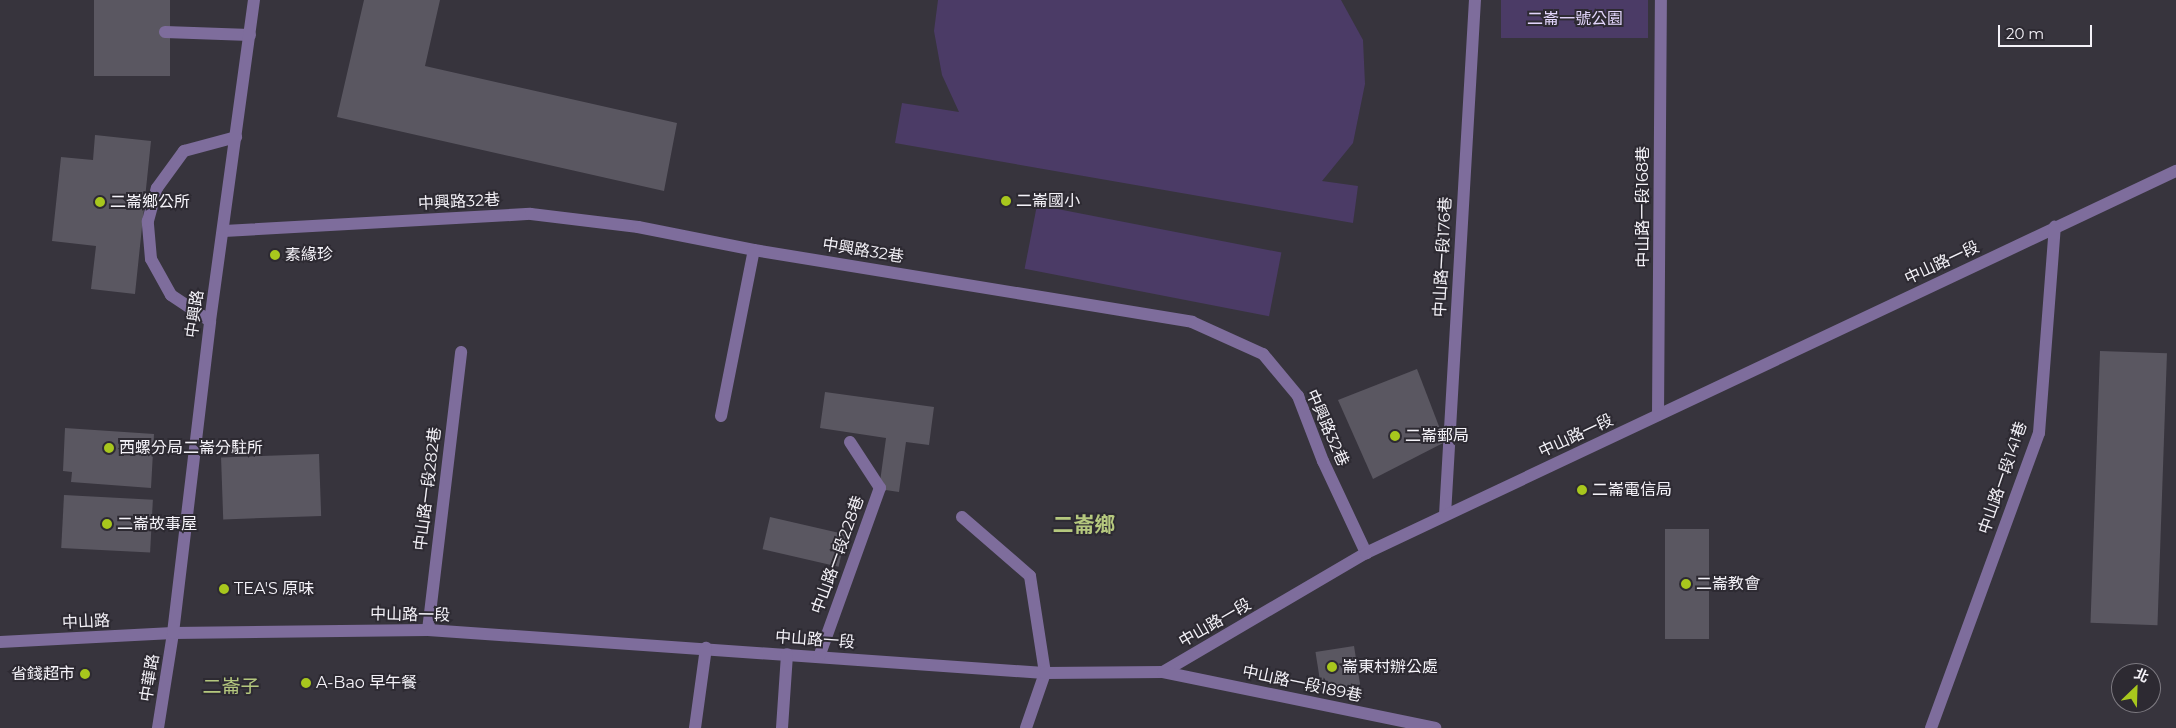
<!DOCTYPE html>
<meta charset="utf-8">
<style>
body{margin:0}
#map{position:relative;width:2176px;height:728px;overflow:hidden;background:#37343d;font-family:Montserrat,"Noto Sans TC",sans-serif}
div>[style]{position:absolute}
.green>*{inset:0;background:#4b3b66;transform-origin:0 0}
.building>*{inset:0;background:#5a5761;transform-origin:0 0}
.minor>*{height:12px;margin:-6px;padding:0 6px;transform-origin:6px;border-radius:6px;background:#7e6d9c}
.dots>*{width:14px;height:14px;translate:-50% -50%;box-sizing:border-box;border:2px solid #2d2a32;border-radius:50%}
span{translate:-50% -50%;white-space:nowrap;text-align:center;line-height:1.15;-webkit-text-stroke:4px #2d2a32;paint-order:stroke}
.park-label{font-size:16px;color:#e2d5fb}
.poi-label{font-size:16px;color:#f4f2f8}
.left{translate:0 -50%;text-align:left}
.right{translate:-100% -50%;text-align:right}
.street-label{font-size:16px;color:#f4f2f8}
.quarter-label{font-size:19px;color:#b5c87e}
.district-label{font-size:21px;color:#b5c87e;font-weight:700}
.north{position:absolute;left:2111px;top:663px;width:50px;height:50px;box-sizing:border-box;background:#2d2a32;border:1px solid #7d7a81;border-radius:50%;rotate:24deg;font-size:14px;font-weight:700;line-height:20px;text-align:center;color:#f4f2f8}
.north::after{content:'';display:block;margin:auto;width:18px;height:22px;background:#a8c71d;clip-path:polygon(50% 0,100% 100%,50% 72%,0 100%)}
.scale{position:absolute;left:1998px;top:25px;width:94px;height:22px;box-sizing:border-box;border:2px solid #f4f2f8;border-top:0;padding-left:6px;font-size:15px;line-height:18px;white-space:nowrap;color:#f4f2f8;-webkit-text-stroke:4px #2d2a32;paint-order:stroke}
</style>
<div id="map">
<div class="green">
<div style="clip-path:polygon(938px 0,1341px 0,1363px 40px,1365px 84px,1353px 143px,1322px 181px,1358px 186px,1353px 223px,895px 143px,902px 103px,959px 112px,942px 75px,934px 31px)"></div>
<div style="left:1501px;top:0;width:147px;height:38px"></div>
<div style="left:1037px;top:205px;width:249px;height:65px;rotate:11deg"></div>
</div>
<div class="building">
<div style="left:94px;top:0;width:76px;height:76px"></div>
<div style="clip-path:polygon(364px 0,440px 0,425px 66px,677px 123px,664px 191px,337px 117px)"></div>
<div style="clip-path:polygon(95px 135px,151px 141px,135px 294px,91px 289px,96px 246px,52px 241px,61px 157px,93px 160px)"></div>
<div style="left:2100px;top:351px;width:67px;height:272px;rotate:2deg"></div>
<div style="clip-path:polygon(1417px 369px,1445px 442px,1373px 479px,1338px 400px)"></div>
<div style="clip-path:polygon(825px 392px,934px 407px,929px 445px,906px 442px,899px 492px,879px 489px,886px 438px,820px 428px)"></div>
<div style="clip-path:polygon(65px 428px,154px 434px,151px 488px,71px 482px,72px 472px,63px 471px)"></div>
<div style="left:319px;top:454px;width:62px;height:98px;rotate:88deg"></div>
<div style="left:64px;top:495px;width:89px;height:53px;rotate:3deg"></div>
<div style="left:770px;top:517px;width:78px;height:33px;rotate:13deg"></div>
<div style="left:1665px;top:529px;width:44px;height:110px"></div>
<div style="left:1354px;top:646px;width:39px;height:39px;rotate:81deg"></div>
</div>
<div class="minor">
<div style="left:165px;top:32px;width:85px;rotate:2deg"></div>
<div style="left:224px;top:231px;width:307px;rotate:-3.2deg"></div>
<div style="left:531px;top:214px;width:108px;rotate:6.9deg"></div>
<div style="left:638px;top:227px;width:118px;rotate:11.2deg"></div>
<div style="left:754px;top:250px;width:444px;rotate:9.3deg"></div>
<div style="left:1192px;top:322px;width:78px;rotate:24.3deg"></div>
<div style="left:1263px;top:354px;width:55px;rotate:50.2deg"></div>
<div style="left:1298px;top:396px;width:70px;rotate:69deg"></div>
<div style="left:1323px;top:461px;width:102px;rotate:64.9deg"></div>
<div style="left:210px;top:321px;width:47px;rotate:-146.3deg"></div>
<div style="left:171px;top:295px;width:41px;rotate:-119.1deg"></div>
<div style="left:151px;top:259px;width:38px;rotate:-95deg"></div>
<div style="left:148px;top:221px;width:34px;rotate:-75deg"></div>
<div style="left:157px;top:188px;width:46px;rotate:-53.9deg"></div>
<div style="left:184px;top:151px;width:54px;rotate:-15.1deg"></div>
<div style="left:1658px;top:415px;width:415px;rotate:-89.6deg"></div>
<div style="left:721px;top:416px;width:169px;rotate:-78.8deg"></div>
<div style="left:1445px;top:515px;width:516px;rotate:-86.67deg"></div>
<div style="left:962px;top:517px;width:90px;rotate:40.9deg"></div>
<div style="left:1030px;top:576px;width:98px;rotate:81.2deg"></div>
<div style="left:1045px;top:673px;width:58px;rotate:109.1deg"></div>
<div style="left:428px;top:630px;width:280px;rotate:-83.2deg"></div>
<div style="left:0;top:642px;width:173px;rotate:-3deg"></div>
<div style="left:173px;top:633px;width:255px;rotate:-0.7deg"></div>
<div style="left:428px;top:630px;width:618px;rotate:3.99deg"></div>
<div style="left:1045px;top:673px;width:118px;rotate:-0.5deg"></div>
<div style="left:1163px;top:672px;width:235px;rotate:-30.4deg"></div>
<div style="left:1366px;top:553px;width:896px;rotate:-25.25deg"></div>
<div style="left:819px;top:657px;width:180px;rotate:-70.2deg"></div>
<div style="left:880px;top:488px;width:55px;rotate:-123.1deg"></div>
<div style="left:1163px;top:672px;width:278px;rotate:11.6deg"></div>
<div style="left:158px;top:728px;width:96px;rotate:-81deg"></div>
<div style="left:173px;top:633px;width:314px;rotate:-83.2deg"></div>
<div style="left:210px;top:321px;width:324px;rotate:-82.2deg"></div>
<div style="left:695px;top:728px;width:81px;rotate:-82.2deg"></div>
<div style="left:782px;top:728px;width:74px;rotate:-86.1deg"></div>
<div style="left:1931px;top:728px;width:314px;rotate:-69.9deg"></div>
<div style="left:2039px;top:433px;width:207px;rotate:-85.6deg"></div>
</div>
<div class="dots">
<div style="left:1006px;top:201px;background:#a8c71d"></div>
<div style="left:100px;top:202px;background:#a8c71d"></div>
<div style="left:275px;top:255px;background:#a8c71d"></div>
<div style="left:1395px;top:436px;background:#a8c71d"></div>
<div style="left:109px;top:448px;background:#a8c71d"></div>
<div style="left:1582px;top:490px;background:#a8c71d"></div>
<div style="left:107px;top:524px;background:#a8c71d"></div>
<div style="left:1686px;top:584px;background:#a8c71d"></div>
<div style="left:224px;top:589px;background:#a8c71d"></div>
<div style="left:1332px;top:667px;background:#a8c71d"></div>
<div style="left:85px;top:674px;background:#a8c71d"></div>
<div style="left:306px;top:683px;background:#a8c71d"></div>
</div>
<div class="park-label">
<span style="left:1575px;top:19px">二崙一號公園</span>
</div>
<div class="poi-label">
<span class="left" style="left:1016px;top:201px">二崙國小</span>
<span class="left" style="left:110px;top:202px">二崙鄉公所</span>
<span class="left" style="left:285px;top:255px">素緣珍</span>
<span class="left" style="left:1405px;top:436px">二崙郵局</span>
<span class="left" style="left:119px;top:448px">西螺分局二崙分駐所</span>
<span class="left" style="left:1592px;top:490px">二崙電信局</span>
<span class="left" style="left:117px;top:524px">二崙故事屋</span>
<span class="left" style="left:1696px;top:584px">二崙教會</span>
<span class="left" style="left:234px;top:589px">TEA'S 原味</span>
<span class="left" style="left:1342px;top:667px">崙東村辦公處</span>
<span class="right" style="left:75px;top:674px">省錢超市</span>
<span class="left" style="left:316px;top:683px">A-Bao 早午餐</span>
</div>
<div class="street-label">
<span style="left:459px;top:202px;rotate:-3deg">中興路32巷</span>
<span style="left:1643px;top:207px;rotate:-90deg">中山路一段168巷</span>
<span style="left:863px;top:251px;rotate:9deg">中興路32巷</span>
<span style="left:1443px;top:257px;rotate:-87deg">中山路一段176巷</span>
<span style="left:1942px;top:263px;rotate:-25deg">中山路一段</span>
<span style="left:195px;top:314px;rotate:-82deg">中興路</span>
<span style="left:1327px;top:428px;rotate:66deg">中興路32巷</span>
<span style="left:1576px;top:436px;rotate:-25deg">中山路一段</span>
<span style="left:2003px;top:478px;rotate:-71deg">中山路一段141巷</span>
<span style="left:428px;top:489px;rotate:-83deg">中山路一段282巷</span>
<span style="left:838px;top:555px;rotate:-70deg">中山路一段228巷</span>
<span style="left:410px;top:615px;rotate:1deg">中山路一段</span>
<span style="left:86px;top:622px;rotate:-3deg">中山路</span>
<span style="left:1215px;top:623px;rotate:-30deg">中山路一段</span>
<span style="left:815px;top:640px;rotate:4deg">中山路一段</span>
<span style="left:150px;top:678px;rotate:-81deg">中華路</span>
<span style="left:1302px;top:684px;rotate:12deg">中山路一段189巷</span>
</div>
<div class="quarter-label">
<span style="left:231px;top:687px">二崙子</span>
</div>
<div class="district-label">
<span style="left:1084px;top:525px">二崙鄉</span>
</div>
<div class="north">北</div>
<div class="scale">20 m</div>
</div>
